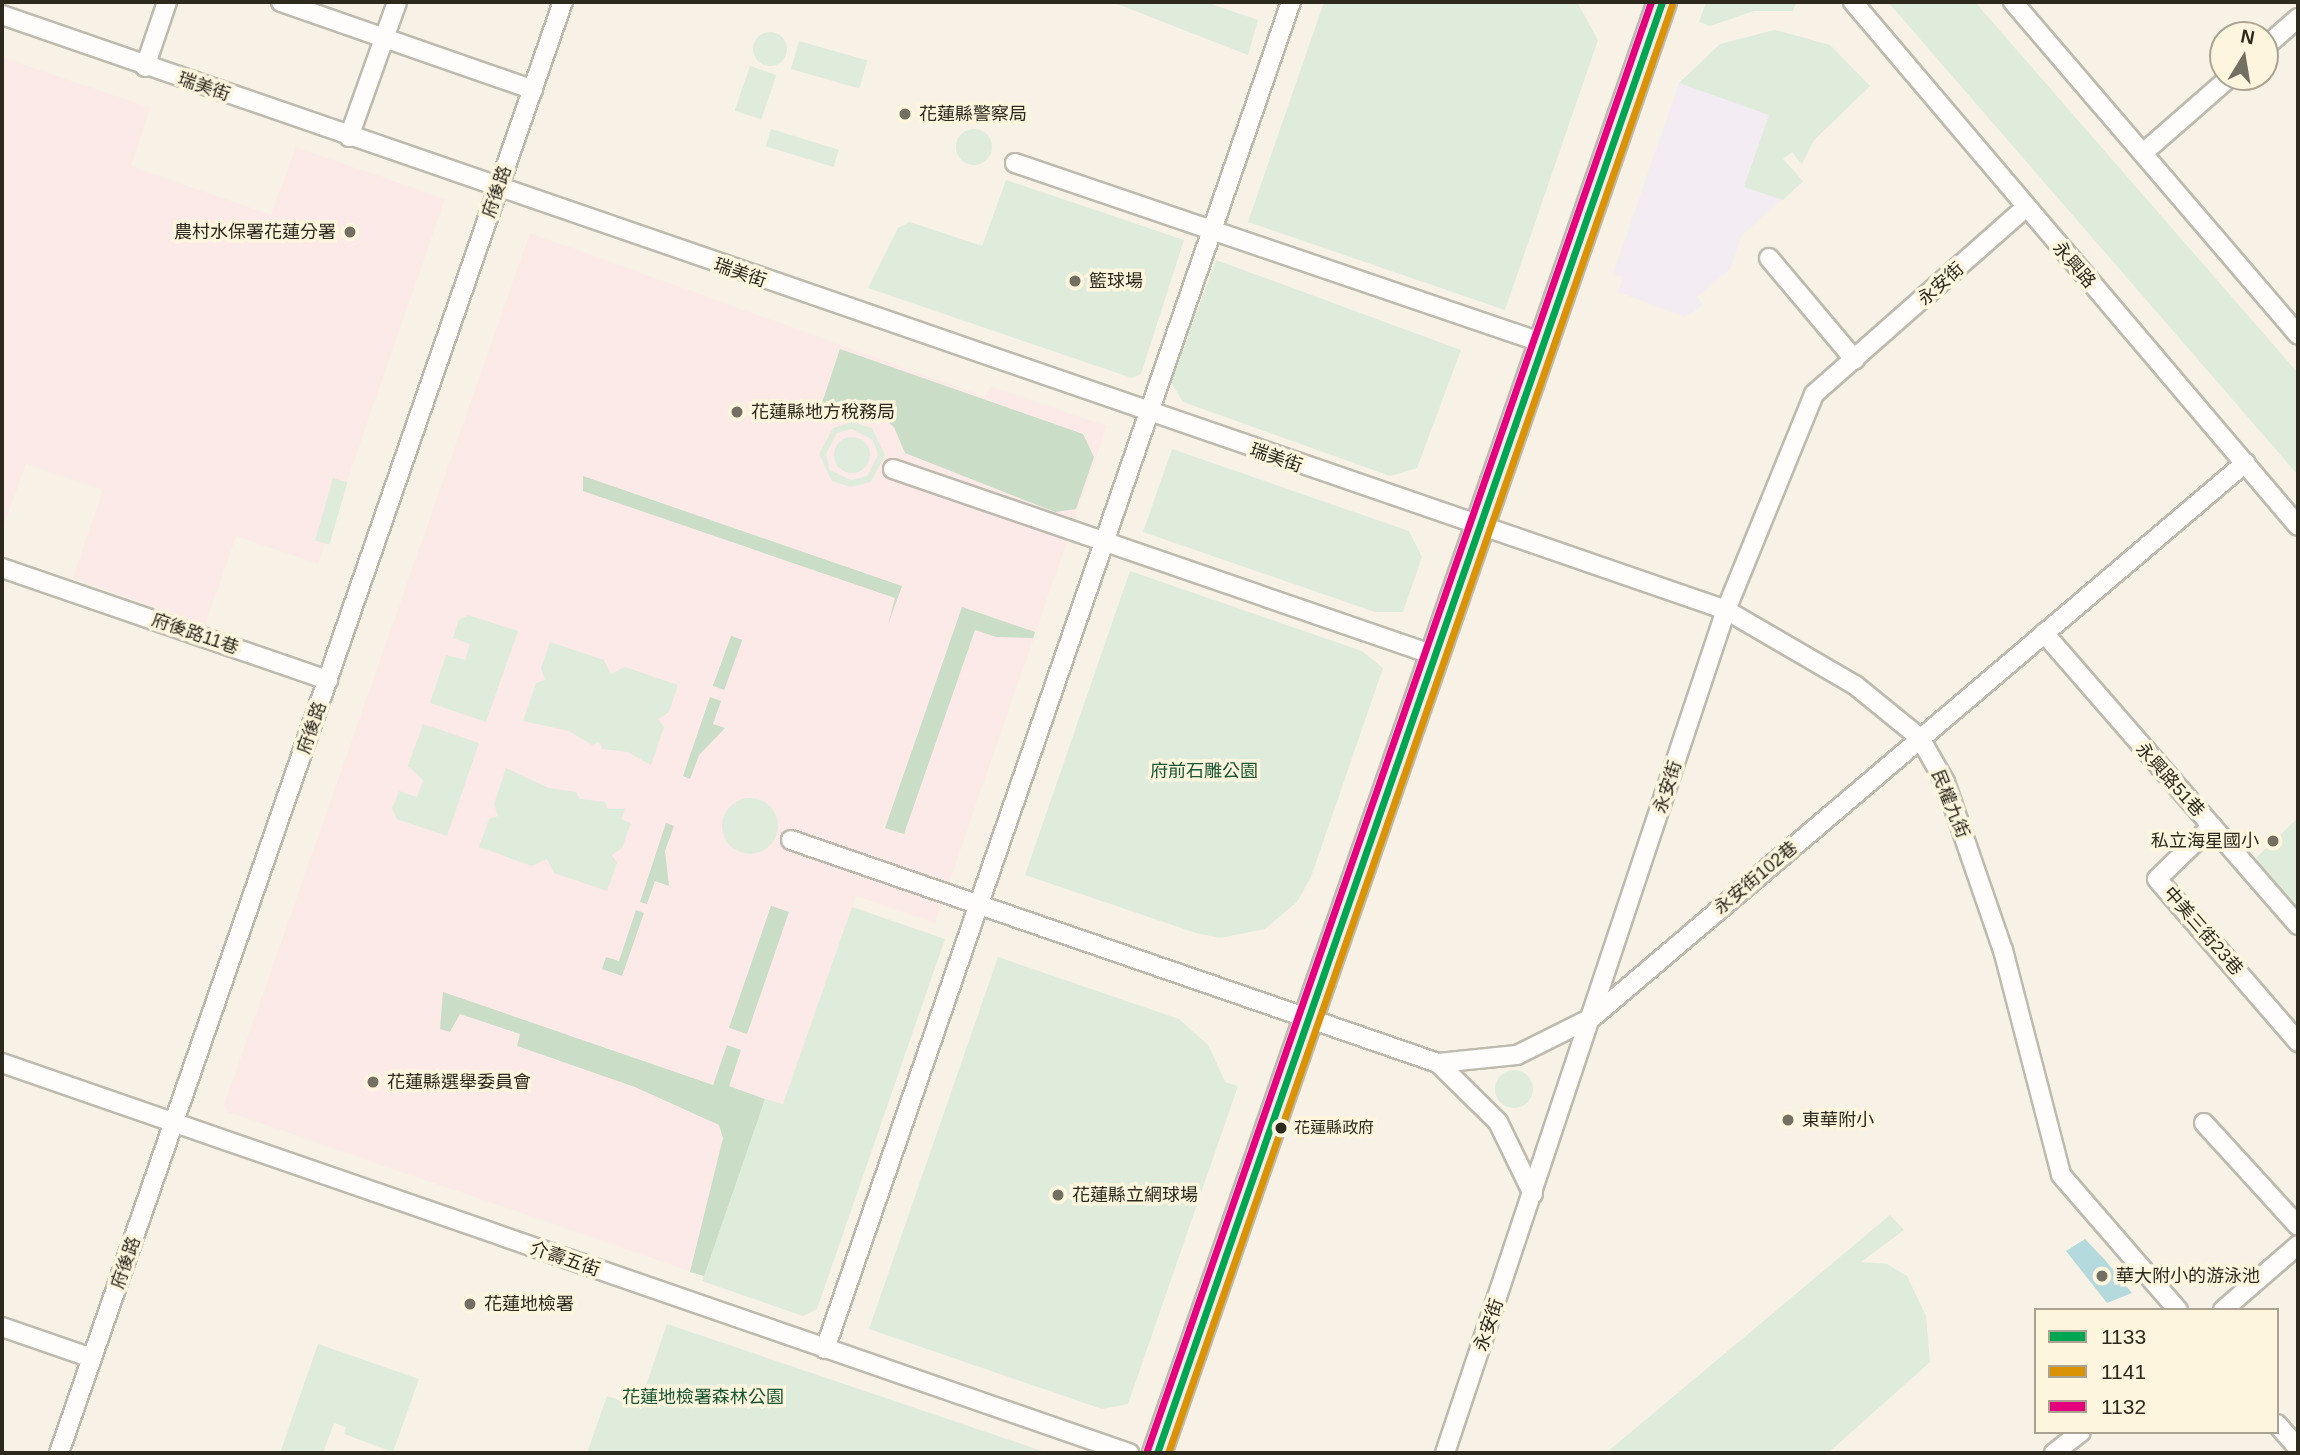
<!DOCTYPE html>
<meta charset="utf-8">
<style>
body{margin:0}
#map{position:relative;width:2300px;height:1455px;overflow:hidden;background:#f7f2e5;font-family:Arial,"Noto Sans TC",sans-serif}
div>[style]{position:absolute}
.commercial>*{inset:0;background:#fbeae7}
.industrial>*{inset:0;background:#f3ecf2}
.green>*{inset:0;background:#dfecdb;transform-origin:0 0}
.round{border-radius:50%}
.forest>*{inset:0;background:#c9ddc7;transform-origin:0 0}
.water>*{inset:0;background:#b5dadd}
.roads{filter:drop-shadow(2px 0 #bebaaf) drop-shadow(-2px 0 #bebaaf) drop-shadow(0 2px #bebaaf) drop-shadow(0 -2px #bebaaf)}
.minor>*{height:18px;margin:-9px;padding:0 9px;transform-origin:9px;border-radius:9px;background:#fefdfb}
.primary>*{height:28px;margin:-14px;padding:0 14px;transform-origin:14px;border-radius:14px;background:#f2ebe9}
.bus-1>*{height:7px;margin:-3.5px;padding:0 3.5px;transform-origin:3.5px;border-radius:3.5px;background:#00a651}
.bus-2>*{height:7px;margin:-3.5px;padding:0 3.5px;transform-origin:3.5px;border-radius:3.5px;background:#d99304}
.bus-3>*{height:7px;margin:-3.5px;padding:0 3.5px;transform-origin:3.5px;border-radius:3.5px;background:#e5007d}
.dots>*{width:19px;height:19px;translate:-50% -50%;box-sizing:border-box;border:4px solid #fef5de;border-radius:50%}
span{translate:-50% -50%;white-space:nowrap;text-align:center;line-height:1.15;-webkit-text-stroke:7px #fef5de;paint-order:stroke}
.bus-label{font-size:16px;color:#2d291d}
.left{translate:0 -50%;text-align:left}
.street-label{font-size:18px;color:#2d291d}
.poi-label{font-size:18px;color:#2d291d}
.right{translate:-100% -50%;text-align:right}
.park-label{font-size:18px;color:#175632}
.frame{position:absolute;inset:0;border:4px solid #2d291d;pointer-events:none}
.legend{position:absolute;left:2034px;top:1308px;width:245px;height:126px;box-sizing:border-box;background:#fef5de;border:2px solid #aaa391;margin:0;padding:9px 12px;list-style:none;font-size:21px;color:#2d291d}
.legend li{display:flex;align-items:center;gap:14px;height:35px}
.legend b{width:35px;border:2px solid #aaa391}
.north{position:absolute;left:2209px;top:21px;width:70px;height:70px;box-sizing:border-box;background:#fef5de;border:2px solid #aaa391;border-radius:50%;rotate:11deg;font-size:19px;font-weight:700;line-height:28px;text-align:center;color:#2d291d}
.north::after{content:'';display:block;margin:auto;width:24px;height:32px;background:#746f63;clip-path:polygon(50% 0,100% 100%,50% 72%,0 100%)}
</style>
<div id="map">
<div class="commercial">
<div style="clip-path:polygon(2px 57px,150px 108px,131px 166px,271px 215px,296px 147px,445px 199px,318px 564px,236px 536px,205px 625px,73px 578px,103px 490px,26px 464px,2px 529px)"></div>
<div style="clip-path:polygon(530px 233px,985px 397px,990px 386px,1107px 426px,935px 923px,856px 896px,783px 1105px,765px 1099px,704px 1276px,228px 1112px,224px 1105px)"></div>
</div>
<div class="industrial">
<div style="clip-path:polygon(1775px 30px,1830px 45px,1870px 86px,1814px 140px,1802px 164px,1792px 152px,1783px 159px,1803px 181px,1742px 235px,1730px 269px,1697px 297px,1703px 305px,1685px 317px,1618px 292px,1623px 277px,1613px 274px,1679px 83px,1720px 44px)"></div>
</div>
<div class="green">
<div style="clip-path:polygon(1112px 2px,1205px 2px,1258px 20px,1248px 55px)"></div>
<div style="clip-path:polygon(1324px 2px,1577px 2px,1598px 40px,1505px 310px,1248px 222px)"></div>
<div style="clip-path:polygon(1706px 2px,1796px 2px,1793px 11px,1754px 11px,1710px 26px,1699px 22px)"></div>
<div style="clip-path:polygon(1888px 2px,1975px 2px,2298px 373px,2298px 475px)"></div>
<div style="clip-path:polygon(1775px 30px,1830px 45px,1870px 86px,1814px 140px,1802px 164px,1792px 152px,1783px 159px,1803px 181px,1783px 200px,1744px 187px,1769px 115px,1679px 83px,1720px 44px)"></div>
<div class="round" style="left:753px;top:32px;width:34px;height:34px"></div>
<div style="left:799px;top:41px;width:71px;height:29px;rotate:16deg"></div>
<div style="left:750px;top:66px;width:28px;height:47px;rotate:19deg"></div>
<div class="round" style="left:956px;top:129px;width:36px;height:36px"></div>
<div style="left:771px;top:129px;width:71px;height:18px;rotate:17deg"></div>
<div style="clip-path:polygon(1006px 180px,1184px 240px,1141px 374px,1132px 378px,868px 288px,898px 228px,910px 222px,982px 246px)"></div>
<div style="clip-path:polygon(1216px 260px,1461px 350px,1417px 468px,1390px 476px,1183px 402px,1171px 382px)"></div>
<div style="clip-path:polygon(evenodd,852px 422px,872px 428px,885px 455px,871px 482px,851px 487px,832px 481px,819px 454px,833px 428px,852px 422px,852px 429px,873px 440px,878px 455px,867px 476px,851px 480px,830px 470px,826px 454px,837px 433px,852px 429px)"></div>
<div class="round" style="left:834px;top:437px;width:36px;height:36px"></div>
<div style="clip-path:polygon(1172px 449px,1409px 531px,1422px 557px,1403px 612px,1375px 612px,1143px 532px)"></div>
<div style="left:333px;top:478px;width:15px;height:65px;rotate:16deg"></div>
<div style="clip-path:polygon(1130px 571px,1362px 651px,1383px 668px,1311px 877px,1297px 902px,1265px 929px,1220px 938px,1196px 933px,1025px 875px)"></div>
<div style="clip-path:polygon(468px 615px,518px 631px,486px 722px,430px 703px,446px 655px,465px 660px,470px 644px,453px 638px,459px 620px)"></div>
<div style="clip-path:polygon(550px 642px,604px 660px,611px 674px,625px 667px,678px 685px,669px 712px,658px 719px,664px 727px,651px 765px,628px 752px,602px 749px,599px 742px,592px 745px,569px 731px,523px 721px,536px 683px,545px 680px,541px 668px)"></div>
<div style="clip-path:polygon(423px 724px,479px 743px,447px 836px,397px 819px,392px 809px,399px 791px,417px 797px,423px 780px,408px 766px)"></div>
<div style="clip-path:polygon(506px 768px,549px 788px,576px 792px,580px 799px,605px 802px,608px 809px,625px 809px,621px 819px,631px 823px,622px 848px,612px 855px,617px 863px,607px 891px,554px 873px,547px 859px,532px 866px,479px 847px,489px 819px,498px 816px,494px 804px)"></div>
<div class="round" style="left:722px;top:798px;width:56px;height:56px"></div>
<div style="clip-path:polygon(2298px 818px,2298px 928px,2242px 871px)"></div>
<div style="clip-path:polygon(852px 907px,945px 939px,817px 1309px,803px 1316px,702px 1281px,765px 1099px,783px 1104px)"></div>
<div style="clip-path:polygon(998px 957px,1179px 1019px,1209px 1046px,1225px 1082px,1238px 1086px,1128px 1404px,1102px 1409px,869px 1329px)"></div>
<div class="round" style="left:1495px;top:1070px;width:38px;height:38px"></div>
<div style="clip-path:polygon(1890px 1215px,1904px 1230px,1861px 1262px,1887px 1264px,1907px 1276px,1926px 1316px,1930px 1362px,1828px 1453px,1606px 1453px)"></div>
<div style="clip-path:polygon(667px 1324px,1048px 1453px,587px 1453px,607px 1396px,639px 1406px)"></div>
<div style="clip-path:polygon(318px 1344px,419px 1379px,393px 1452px,344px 1434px,346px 1427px,334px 1423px,323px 1453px,280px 1453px)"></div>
</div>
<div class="forest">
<div style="clip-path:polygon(840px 349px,1083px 434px,1094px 457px,1076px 509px,1055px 512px,905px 453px,894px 427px,868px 406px,819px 412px)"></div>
<div style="clip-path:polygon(583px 476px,902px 586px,888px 625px,895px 598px,583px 491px)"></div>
<div style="clip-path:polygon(962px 607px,1035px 632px,1033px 638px,996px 637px,975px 630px,904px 834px,885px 828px)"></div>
<div style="left:731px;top:636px;width:12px;height:53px;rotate:20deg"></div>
<div style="clip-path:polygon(710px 697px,721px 701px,713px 724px,725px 728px,699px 755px,690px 779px,683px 776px)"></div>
<div style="clip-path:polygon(666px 823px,674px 826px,665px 851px,669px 886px,655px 881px,647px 904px,640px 902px)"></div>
<div style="clip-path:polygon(636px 910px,644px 913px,622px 976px,602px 969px,606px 957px,619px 961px)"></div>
<div style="left:789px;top:912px;width:129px;height:19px;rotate:109deg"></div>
<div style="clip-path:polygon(443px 992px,713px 1085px,727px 1045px,741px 1050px,729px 1086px,765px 1099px,704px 1276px,690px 1272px,723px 1138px,719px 1125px,635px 1087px,517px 1046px,520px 1034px,460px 1014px,450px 1032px,440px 1029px)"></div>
</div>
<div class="water">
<div style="clip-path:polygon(2085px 1239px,2105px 1260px,2132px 1293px,2107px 1303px,2066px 1251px)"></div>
</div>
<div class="roads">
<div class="minor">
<div style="left:281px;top:2px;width:267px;rotate:19.2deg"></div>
<div style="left:1853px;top:2px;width:687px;rotate:49.66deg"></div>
<div style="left:2013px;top:2px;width:438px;rotate:49.4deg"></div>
<div style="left:2px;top:15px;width:1824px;rotate:19.04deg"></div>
<div style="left:1726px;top:610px;width:149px;rotate:30.2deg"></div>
<div style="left:1855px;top:685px;width:84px;rotate:39.2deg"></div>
<div style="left:1920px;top:738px;width:51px;rotate:60.4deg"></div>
<div style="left:1945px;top:782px;width:178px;rotate:71deg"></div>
<div style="left:2003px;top:950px;width:232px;rotate:75.5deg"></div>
<div style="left:2061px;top:1175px;width:179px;rotate:49.1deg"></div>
<div style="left:2265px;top:47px;width:44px;rotate:-41.3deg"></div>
<div style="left:145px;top:67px;width:69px;rotate:-71.3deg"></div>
<div style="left:349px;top:137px;width:143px;rotate:-70.4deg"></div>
<div style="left:2143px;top:153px;width:116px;rotate:-41.1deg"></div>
<div style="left:1015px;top:163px;width:558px;rotate:18.82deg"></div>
<div style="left:1769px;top:258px;width:133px;rotate:49.9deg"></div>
<div style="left:893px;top:469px;width:572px;rotate:18.97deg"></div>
<div style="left:2px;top:568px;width:345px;rotate:19deg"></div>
<div style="left:2044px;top:633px;width:387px;rotate:49deg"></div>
<div style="left:2212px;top:826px;width:76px;rotate:136.1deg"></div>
<div style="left:2157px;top:879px;width:216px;rotate:49.1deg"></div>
<div style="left:791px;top:840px;width:684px;rotate:19.02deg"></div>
<div style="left:1438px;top:1063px;width:79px;rotate:-5.8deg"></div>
<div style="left:1517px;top:1055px;width:85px;rotate:-26.6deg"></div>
<div style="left:1593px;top:1017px;width:856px;rotate:-40.35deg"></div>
<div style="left:2px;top:1063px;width:1193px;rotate:19.09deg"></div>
<div style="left:1438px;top:1063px;width:84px;rotate:44.5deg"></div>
<div style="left:1498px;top:1122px;width:80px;rotate:64.1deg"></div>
<div style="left:2204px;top:1123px;width:139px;rotate:47.6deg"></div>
<div style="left:2223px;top:1310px;width:99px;rotate:-40.9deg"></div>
<div style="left:2px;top:1327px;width:95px;rotate:19deg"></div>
<div style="left:825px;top:1349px;width:1425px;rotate:-70.92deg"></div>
<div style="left:2277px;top:1424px;width:32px;rotate:49deg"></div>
<div style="left:59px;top:1453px;width:1536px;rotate:-70.85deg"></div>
<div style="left:1445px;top:1453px;width:889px;rotate:-71.57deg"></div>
<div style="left:1726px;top:610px;width:233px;rotate:-67.8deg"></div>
<div style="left:1814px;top:394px;width:281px;rotate:-41.4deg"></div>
<div style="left:2054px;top:1453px;width:34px;rotate:-38deg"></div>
</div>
<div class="primary">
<div style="left:1157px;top:1453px;width:1536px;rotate:-70.81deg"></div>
</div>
</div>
<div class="bus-1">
<div style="left:1157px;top:1453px;width:1536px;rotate:-70.81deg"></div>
</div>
<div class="bus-2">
<div style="left:1168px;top:1453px;width:1533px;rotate:-70.81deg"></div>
</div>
<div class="bus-3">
<div style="left:1147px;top:1450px;width:1533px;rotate:-70.81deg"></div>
</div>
<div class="dots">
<div style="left:905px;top:114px;background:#746f63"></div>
<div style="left:350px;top:232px;background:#746f63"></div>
<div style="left:1075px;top:281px;background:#746f63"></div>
<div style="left:737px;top:412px;background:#746f63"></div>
<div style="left:2273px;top:841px;background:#746f63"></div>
<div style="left:373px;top:1082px;background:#746f63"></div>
<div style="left:1788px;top:1120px;background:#746f63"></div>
<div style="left:1281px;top:1128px;background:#2d291d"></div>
<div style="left:1058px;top:1195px;background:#746f63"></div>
<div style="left:2102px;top:1276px;background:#746f63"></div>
<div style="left:470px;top:1304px;background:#746f63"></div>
</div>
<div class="bus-label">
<span class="left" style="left:1294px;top:1128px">花蓮縣政府</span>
</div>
<div class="street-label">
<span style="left:204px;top:87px;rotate:19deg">瑞美街</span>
<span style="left:497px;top:192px;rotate:-71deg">府後路</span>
<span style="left:2074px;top:265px;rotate:49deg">永興路</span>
<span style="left:740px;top:273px;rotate:19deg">瑞美街</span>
<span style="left:1941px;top:284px;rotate:-42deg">永安街</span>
<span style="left:1276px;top:458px;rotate:19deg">瑞美街</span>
<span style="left:195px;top:634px;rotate:19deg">府後路11巷</span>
<span style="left:312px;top:728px;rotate:-71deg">府後路</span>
<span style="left:2170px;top:780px;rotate:48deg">永興路51巷</span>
<span style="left:1668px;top:787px;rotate:-72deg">永安街</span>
<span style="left:1950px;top:804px;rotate:68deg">民權九街</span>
<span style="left:1756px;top:878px;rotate:-40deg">永安街102巷</span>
<span style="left:2203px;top:931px;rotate:49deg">中美三街23巷</span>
<span style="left:565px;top:1259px;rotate:19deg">介壽五街</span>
<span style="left:126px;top:1263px;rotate:-71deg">府後路</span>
<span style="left:1489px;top:1325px;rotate:-71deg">永安街</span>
</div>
<div class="poi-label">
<span class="left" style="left:919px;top:114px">花蓮縣警察局</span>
<span class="right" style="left:336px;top:232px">農村水保署花蓮分署</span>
<span class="left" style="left:1089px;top:281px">籃球場</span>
<span class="left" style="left:751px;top:412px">花蓮縣地方稅務局</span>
<span class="right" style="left:2259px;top:841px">私立海星國小</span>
<span class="left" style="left:387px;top:1082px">花蓮縣選舉委員會</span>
<span class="left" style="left:1802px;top:1120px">東華附小</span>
<span class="left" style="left:1072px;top:1195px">花蓮縣立網球場</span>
<span class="left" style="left:2116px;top:1276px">華大附小的游泳池</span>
<span class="left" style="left:484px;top:1304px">花蓮地檢署</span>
</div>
<div class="park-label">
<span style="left:1204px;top:771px">府前石雕公園</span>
<span style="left:703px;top:1397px">花蓮地檢署森林公園</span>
</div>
<div class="frame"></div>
<ul class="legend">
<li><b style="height:9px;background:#00a651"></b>1133</li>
<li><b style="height:9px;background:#d99304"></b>1141</li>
<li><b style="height:9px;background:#e5007d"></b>1132</li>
</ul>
<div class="north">N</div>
</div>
